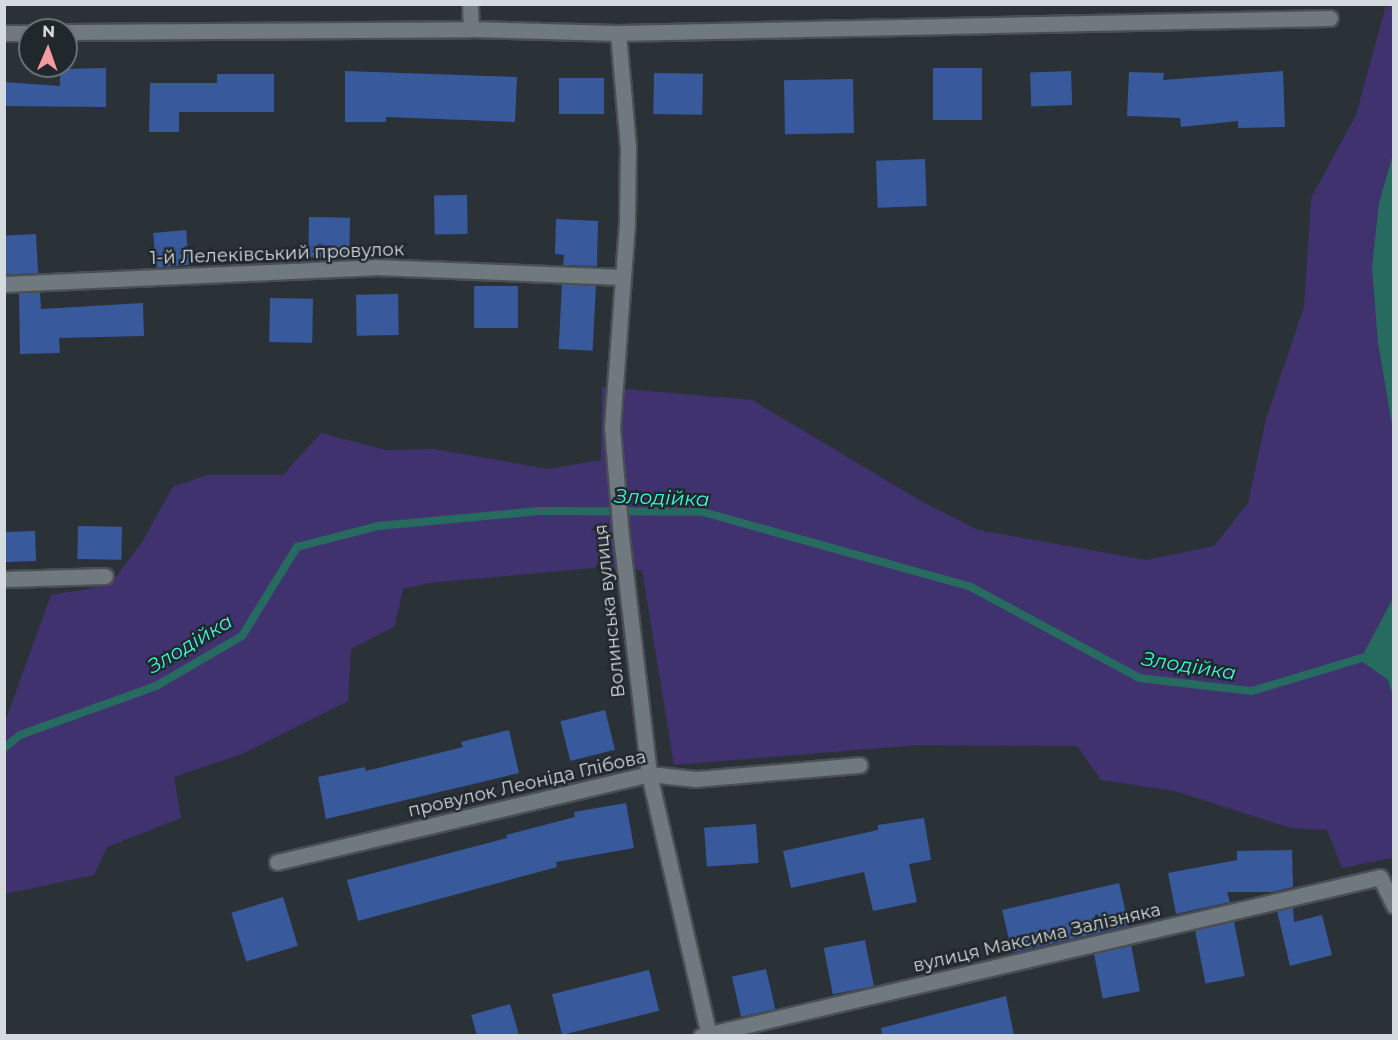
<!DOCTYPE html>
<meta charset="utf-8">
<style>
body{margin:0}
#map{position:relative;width:1398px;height:1040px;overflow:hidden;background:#2a3137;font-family:Montserrat,sans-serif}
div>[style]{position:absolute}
.green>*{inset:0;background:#40326f}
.water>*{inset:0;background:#276b60}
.stream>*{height:8px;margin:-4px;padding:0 4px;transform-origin:4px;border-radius:4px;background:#276b60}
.building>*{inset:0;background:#39599d;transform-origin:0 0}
.roads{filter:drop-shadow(2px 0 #494f54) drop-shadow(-2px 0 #494f54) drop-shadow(0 2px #494f54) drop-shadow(0 -2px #494f54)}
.minor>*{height:15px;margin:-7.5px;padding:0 7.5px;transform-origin:7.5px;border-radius:7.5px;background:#70797f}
span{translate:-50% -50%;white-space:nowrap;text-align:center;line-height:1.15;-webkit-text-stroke:4.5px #20282c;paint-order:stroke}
.street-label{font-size:18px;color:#d5dade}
.water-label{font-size:20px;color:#3df6dc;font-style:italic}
.frame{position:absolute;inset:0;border:6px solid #d5dade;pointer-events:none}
.north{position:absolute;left:18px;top:18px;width:60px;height:60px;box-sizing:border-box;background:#20282c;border:2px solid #686f73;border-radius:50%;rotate:2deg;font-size:16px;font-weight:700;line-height:24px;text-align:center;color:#d5dade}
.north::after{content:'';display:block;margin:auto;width:21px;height:27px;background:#f49aa2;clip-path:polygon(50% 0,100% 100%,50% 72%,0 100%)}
</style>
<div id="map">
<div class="green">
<div style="clip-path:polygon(1386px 5px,1393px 5px,1393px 154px,1379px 203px,1378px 343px,1392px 425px,1393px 598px,1360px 660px,1388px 680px,1393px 697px,1393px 862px,1391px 858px,1342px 868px,1327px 830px,1290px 828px,1175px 791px,1101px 780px,1077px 746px,917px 745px,674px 765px,642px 570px,605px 567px,429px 583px,403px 589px,395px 626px,351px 649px,348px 701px,242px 754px,174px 777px,181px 818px,107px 847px,94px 875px,5px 894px,5px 722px,51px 595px,110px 585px,142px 542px,173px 487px,207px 475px,283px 475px,321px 433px,386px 450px,434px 449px,548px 469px,601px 460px,602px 387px,752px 400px,919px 500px,978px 530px,1146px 560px,1214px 546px,1248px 503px,1266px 419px,1304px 307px,1311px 198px,1356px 115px)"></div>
</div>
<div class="water">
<div style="clip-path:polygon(1393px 154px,1393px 494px,1392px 425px,1378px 343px,1372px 267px,1379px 203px)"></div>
<div style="clip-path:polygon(1393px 598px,1393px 697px,1388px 680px,1360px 660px)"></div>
</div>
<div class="stream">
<div style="left:4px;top:748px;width:21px;rotate:-39deg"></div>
<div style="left:20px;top:735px;width:145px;rotate:-19.8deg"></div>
<div style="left:156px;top:686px;width:99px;rotate:-30.2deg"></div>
<div style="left:242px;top:636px;width:105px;rotate:-58.3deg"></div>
<div style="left:297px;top:547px;width:84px;rotate:-14.5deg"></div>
<div style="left:378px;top:526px;width:162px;rotate:-5.3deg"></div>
<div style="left:539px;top:511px;width:164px;rotate:0.3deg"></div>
<div style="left:703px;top:512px;width:278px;rotate:15.6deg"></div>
<div style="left:971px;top:587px;width:191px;rotate:28.4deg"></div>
<div style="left:1139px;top:678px;width:114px;rotate:6.6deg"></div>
<div style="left:1252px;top:691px;width:122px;rotate:-16.7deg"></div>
</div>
<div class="building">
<div style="clip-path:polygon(106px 68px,106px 107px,4px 106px,4px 82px,60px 86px,60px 69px)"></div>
<div style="left:933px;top:68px;width:49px;height:52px"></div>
<div style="clip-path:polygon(345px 71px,517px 77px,515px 122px,386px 117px,386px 122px,345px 122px)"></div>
<div style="left:1071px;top:71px;width:34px;height:41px;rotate:88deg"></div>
<div style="clip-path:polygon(1283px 71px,1285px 127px,1238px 128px,1238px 121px,1181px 127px,1180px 118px,1127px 116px,1129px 72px,1164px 73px,1163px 80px)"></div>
<div style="left:654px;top:73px;width:49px;height:41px;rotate:1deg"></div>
<div style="clip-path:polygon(217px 74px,274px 74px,274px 112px,179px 112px,179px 132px,149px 132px,150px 83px,217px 83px)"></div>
<div style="left:559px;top:78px;width:45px;height:36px"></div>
<div style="left:853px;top:79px;width:54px;height:69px;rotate:89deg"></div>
<div style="left:925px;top:159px;width:47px;height:49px;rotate:88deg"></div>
<div style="left:467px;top:195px;width:39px;height:33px;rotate:89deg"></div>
<div style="left:309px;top:217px;width:41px;height:40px;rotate:1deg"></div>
<div style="clip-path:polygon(556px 219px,598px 221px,597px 266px,563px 265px,564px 255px,555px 254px)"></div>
<div style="left:186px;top:230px;width:35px;height:33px;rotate:85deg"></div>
<div style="left:36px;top:234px;width:39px;height:32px;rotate:87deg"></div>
<div style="left:562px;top:284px;width:34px;height:65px;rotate:3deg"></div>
<div style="left:474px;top:286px;width:44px;height:42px"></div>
<div style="clip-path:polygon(40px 292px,41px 309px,143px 303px,144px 336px,59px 338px,60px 353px,20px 354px,19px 293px)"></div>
<div style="left:398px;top:294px;width:41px;height:42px;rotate:89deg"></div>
<div style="left:270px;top:298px;width:43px;height:44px;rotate:1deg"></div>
<div style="left:78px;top:526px;width:44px;height:33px;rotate:1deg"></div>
<div style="left:35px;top:531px;width:30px;height:31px;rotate:88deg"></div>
<div style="left:605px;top:710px;width:41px;height:46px;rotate:76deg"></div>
<div style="clip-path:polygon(509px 730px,519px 773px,326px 819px,318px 777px,365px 767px,366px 771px,463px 747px,461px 742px)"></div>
<div style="clip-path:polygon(626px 803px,634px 848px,556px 862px,557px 867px,358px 921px,347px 880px,507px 838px,506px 835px,575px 817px,574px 812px)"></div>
<div style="clip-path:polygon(924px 818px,931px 860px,909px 864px,917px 902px,873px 911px,864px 872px,791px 888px,783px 851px,878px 830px,878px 825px)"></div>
<div style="left:756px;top:824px;width:39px;height:52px;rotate:86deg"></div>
<div style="clip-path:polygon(1292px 850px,1293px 887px,1272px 892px,1227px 892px,1230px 902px,1176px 914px,1168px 873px,1237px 860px,1237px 851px)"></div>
<div style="left:1119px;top:883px;width:44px;height:120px;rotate:77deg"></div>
<div style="left:283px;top:897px;width:51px;height:54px;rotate:73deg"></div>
<div style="clip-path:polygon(1293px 907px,1294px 922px,1322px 915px,1332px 955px,1290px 966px,1277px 911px)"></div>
<div style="left:1234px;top:921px;width:56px;height:40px;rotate:79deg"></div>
<div style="left:865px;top:940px;width:47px;height:42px;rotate:79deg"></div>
<div style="left:1131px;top:945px;width:47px;height:38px;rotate:79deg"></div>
<div style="left:766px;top:969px;width:41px;height:35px;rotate:77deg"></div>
<div style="left:649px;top:970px;width:42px;height:100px;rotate:76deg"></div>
<div style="clip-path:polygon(1006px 996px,1014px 1035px,882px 1035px,881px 1028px)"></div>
<div style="clip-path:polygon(510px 1004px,519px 1035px,477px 1035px,471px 1015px)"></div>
</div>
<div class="roads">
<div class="minor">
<div style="left:470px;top:4px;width:25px;rotate:88deg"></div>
<div style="left:66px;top:32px;width:405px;rotate:-0.4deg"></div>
<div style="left:471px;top:29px;width:147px;rotate:1.6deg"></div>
<div style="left:618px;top:33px;width:712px;rotate:-1.21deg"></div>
<div style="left:4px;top:33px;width:26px"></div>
<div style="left:618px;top:33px;width:114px;rotate:85deg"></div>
<div style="left:628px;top:147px;width:76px;rotate:90.8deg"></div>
<div style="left:627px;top:223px;width:205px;rotate:94.2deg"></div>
<div style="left:612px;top:427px;width:109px;rotate:85.3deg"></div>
<div style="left:621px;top:536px;width:240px;rotate:83.3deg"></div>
<div style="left:649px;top:774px;width:269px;rotate:77.1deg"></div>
<div style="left:4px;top:284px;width:371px;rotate:-2.6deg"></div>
<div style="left:375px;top:267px;width:248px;rotate:2.3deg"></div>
<div style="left:4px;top:579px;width:101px;rotate:-1.7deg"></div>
<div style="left:277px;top:862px;width:382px;rotate:-13.3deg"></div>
<div style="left:649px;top:774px;width:47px;rotate:6.1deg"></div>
<div style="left:696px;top:779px;width:164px;rotate:-4.9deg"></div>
<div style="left:701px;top:1036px;width:697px;rotate:-13.18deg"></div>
<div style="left:1380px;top:877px;width:32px;rotate:64deg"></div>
</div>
</div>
<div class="street-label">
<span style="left:277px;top:254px;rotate:-2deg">1-й Лелеківський провулок</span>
<span style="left:610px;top:611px;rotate:-96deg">Волинська вулиця</span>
<span style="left:527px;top:784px;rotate:-13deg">провулок Леоніда Глібова</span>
<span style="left:1037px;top:938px;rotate:-13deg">вулиця Максима Залізняка</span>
</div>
<div class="water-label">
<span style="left:662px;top:498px;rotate:2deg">Злодійка</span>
<span style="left:190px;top:644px;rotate:-31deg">Злодійка</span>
<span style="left:1189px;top:666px;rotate:9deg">Злодійка</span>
</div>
<div class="frame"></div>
<div class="north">N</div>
</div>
